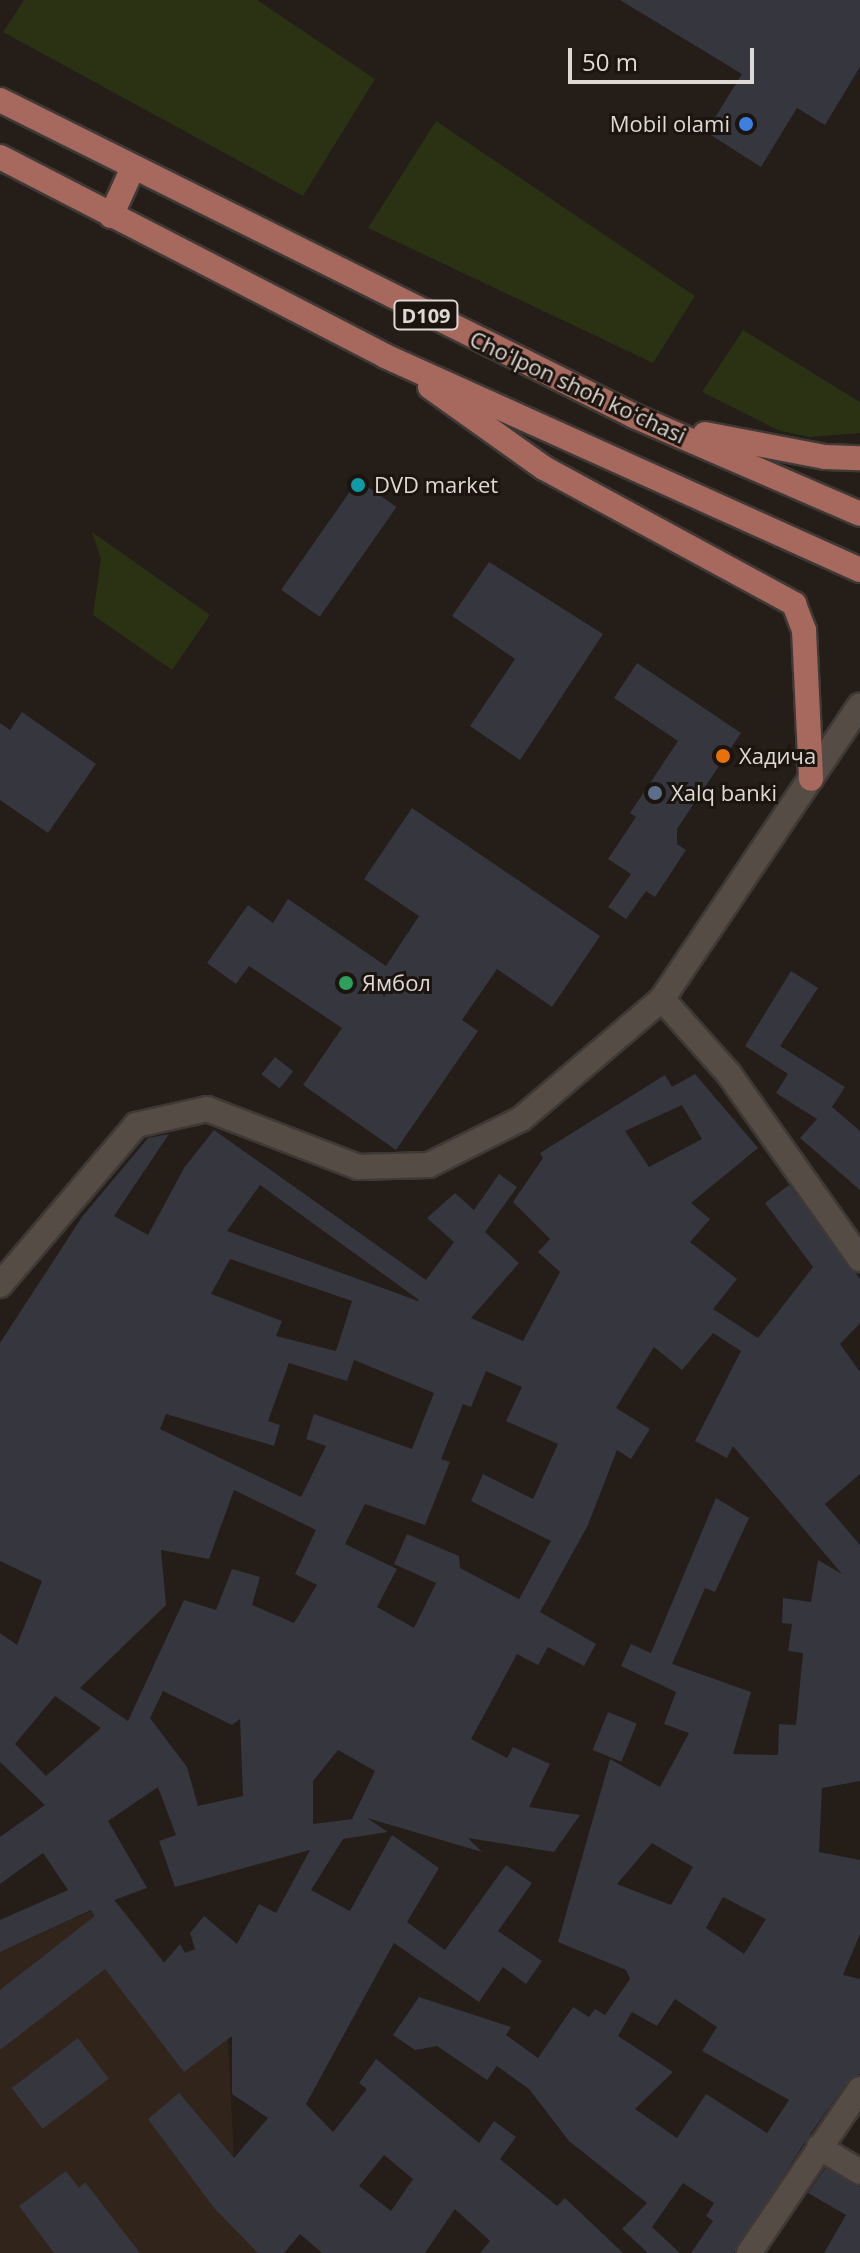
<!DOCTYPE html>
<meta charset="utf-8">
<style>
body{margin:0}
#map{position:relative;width:860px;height:2253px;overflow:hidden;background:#241d18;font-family:"Open Sans",sans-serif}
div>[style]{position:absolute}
.built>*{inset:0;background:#31251b}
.green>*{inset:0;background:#2b3213}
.building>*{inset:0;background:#36363f;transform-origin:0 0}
.roads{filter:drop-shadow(2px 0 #3f3936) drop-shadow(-2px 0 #3f3936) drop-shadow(0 2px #3f3936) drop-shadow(0 -2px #3f3936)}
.minor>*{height:24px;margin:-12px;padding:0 12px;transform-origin:12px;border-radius:12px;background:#554c46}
.tertiary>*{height:24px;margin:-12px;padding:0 12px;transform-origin:12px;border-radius:12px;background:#554c46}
.primary>*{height:24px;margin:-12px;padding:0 12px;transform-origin:12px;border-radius:12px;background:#a7695d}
.dots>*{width:22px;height:22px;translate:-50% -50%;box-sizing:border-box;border:4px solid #1b140f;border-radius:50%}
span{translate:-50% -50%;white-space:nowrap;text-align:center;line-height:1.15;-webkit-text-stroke:6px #1b140f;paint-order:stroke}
.shield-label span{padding:2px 6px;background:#1b140f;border:2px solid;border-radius:6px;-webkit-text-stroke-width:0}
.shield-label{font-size:20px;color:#ded9d5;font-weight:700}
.poi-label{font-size:22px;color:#ded9d5}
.right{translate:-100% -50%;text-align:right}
.left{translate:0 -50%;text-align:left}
.street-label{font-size:22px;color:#ded9d5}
.scale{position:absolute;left:568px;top:48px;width:186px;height:36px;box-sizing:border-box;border:4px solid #ded9d5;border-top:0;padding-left:10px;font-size:24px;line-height:28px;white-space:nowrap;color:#ded9d5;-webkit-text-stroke:6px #1b140f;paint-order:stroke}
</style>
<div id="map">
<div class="built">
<div style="clip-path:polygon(115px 1900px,228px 2041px,234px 2158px,284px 2253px,0 2253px,0 1952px)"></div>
</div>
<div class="green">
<div style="clip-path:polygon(24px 0,257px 0,375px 79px,303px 196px,3px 32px)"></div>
<div style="clip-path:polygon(436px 121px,695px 296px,653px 363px,368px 228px)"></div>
<div style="clip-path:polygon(743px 330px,860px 402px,860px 433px,810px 437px,780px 431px,702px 392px)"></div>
<div style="clip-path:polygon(92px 532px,210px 615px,172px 670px,93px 615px,101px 559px)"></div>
</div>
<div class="building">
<div style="clip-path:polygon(620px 0,860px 0,860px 67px,825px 125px,797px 108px,761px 167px,706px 132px,742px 74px)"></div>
<div style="left:358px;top:480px;width:47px;height:134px;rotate:35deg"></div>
<div style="clip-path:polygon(489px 562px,603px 634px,520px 760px,470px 726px,515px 659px,452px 616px)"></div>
<div style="clip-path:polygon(637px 663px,741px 733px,677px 829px,677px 844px,686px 850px,655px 897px,646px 891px,626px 919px,608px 907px,631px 874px,608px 859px,636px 817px,630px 813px,678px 741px,614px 698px)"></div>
<div style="clip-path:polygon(22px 712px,96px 764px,48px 833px,0 800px,0 723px,10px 730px)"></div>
<div style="clip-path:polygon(412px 808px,600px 936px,552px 1007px,497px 969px,462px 1020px,478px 1031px,396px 1150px,303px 1085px,342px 1028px,249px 966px,236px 984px,207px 963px,248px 905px,273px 923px,288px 899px,386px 966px,419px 916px,364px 879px)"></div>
<div style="clip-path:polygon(791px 971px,818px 988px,780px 1046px,845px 1087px,832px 1107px,860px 1131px,860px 1190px,800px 1138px,817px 1119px,776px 1093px,788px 1074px,745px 1046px)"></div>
<div style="left:275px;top:1057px;width:23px;height:22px;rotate:38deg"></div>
<div style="clip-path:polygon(evenodd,695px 1074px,758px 1148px,691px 1203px,710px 1219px,690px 1242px,737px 1279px,713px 1309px,758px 1338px,813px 1267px,765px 1203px,789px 1185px,860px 1279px,860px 1323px,840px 1344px,860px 1372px,860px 1474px,825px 1504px,860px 1545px,860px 1781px,822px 1788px,819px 1852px,860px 1860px,860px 1934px,843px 1975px,860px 1979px,860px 2074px,848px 2081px,807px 2139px,734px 2253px,691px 2253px,713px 2221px,706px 2216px,714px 2203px,683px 2183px,652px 2227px,680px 2253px,648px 2253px,622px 2229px,647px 2203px,569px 2141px,529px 2089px,497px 2066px,487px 2080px,437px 2046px,415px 2050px,393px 2035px,419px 1997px,511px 2027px,506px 2035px,538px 2058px,573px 2007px,589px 2017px,595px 2009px,605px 2015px,630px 1979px,626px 1970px,558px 1942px,610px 1759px,660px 1787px,689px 1733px,664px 1724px,676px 1692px,621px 1666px,631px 1644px,651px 1653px,716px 1498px,749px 1518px,715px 1592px,705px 1588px,672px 1664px,751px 1692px,733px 1754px,778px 1755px,779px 1724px,796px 1725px,803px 1653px,788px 1651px,792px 1624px,782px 1623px,783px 1598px,811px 1602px,818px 1560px,842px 1574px,733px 1446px,727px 1458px,695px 1441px,741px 1351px,713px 1333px,682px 1370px,654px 1347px,616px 1408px,650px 1429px,631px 1459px,617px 1450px,588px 1525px,540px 1612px,596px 1644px,584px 1666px,548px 1647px,538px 1665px,517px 1654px,471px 1739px,507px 1758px,513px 1747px,550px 1764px,529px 1807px,580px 1815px,554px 1852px,468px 1838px,482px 1852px,367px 1818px,388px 1832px,343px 1839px,311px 1890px,350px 1911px,392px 1835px,439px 1868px,407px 1922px,445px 1950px,506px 1865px,532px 1883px,498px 1931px,542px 1961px,526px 1984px,503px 1967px,479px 2002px,394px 1943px,306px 2104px,333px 2132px,367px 2089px,359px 2083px,376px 2059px,479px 2143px,494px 2121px,516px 2137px,500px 2159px,557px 2206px,565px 2198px,623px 2253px,480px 2253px,490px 2241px,455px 2209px,425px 2253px,322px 2253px,300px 2234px,284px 2253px,258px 2253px,214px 2208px,148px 2119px,179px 2093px,234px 2158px,268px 2118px,232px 2094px,232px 2036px,184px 2072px,105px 1969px,0 2050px,0 1990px,95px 1916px,91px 1910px,0 1952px,0 1920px,68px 1890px,43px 1853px,0 1884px,0 1837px,45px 1805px,0 1762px,0 1633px,17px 1645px,42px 1581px,0 1561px,0 1343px,82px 1217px,148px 1138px,169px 1134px,114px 1216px,148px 1235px,184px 1168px,214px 1130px,426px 1280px,454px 1242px,427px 1218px,455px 1193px,474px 1210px,499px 1174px,517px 1187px,485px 1232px,519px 1263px,471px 1318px,523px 1341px,560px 1272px,538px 1252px,550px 1239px,513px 1202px,543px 1158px,540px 1153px,665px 1075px,672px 1087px,695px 1074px,682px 1105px,702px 1139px,649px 1167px,625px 1131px,682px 1105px,695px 1074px,260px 1185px,419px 1300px,418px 1301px,227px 1231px,260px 1185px,695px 1074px,230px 1259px,352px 1301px,336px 1351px,276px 1336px,282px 1321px,211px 1294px,230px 1259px,695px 1074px,354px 1360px,434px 1393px,412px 1449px,314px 1414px,306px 1439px,326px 1446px,301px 1497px,160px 1429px,166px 1414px,274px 1446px,280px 1425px,268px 1421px,289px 1363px,347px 1381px,354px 1360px,695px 1074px,486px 1371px,522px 1387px,506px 1421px,558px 1444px,533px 1499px,483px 1474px,471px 1501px,551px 1541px,519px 1599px,460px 1568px,459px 1556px,407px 1534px,394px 1564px,436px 1583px,414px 1628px,377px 1607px,397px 1569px,345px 1544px,365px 1504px,425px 1525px,450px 1462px,441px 1459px,463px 1404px,471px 1407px,486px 1371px,695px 1074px,234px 1490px,316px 1530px,295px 1574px,317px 1585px,294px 1623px,252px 1605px,260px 1577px,232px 1569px,216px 1610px,184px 1600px,128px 1721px,80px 1688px,166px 1605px,161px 1550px,209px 1559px,234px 1490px,695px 1074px,163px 1691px,232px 1725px,240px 1719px,243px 1796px,198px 1806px,187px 1767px,150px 1718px,163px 1691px,695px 1074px,55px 1696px,101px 1728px,46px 1776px,15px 1744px,55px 1696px,695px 1074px,338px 1750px,375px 1771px,352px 1819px,313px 1824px,313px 1781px,338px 1750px,695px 1074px,158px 1787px,176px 1835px,159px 1841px,175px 1887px,310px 1850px,276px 1913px,259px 1904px,237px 1944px,204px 1916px,190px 1933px,195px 1949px,185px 1953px,180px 1944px,164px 1963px,114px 1900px,147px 1888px,108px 1821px,158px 1787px,695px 1074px,652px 1843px,693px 1867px,671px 1905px,617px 1884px,652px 1843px,695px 1074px,723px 1897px,766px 1919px,744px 1954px,706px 1928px,723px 1897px,695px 1074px,675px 1999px,717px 2027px,702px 2051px,789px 2100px,767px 2133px,706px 2094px,677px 2138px,635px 2109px,673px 2072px,618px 2036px,632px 2012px,657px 2026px,675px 1999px,695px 1074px,384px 2155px,413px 2179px,391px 2211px,359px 2186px,384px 2155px)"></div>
<div style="left:608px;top:1712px;width:31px;height:41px;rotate:22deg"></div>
<div style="left:78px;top:2038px;width:51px;height:83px;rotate:53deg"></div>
<div style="clip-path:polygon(825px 2168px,860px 2187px,860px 2253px,824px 2253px,846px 2215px,808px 2193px)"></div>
<div style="clip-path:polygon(66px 2171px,79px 2188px,85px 2182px,140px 2253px,54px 2253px,19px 2206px)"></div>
</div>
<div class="roads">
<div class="minor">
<div style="left:662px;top:999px;width:101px;rotate:48.2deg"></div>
<div style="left:729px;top:1074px;width:227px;rotate:54.7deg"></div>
<div style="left:819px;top:2147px;width:48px;rotate:31.4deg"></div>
<div style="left:749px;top:2253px;width:198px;rotate:-55.9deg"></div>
</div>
<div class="tertiary">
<div style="left:0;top:1285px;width:210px;rotate:-49.6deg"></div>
<div style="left:136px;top:1125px;width:73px;rotate:-12.7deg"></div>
<div style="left:207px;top:1109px;width:162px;rotate:21deg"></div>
<div style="left:358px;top:1167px;width:71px;rotate:-1.6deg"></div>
<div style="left:429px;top:1165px;width:103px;rotate:-26.6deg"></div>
<div style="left:521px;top:1119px;width:185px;rotate:-40.4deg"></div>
<div style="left:662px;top:999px;width:354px;rotate:-56deg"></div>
</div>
<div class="primary">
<div style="left:0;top:100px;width:708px;rotate:26.49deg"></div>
<div style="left:634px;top:416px;width:246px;rotate:23.4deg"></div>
<div style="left:0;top:157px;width:433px;rotate:27.3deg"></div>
<div style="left:385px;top:356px;width:521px;rotate:24.25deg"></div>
<div style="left:111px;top:216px;width:51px;rotate:-65.5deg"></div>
<div style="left:430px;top:387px;width:140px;rotate:35.4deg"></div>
<div style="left:544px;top:468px;width:285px;rotate:28.5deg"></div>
<div style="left:794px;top:604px;width:28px;rotate:69deg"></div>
<div style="left:804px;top:630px;width:149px;rotate:87.3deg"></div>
<div style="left:705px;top:434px;width:122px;rotate:10.9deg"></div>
<div style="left:825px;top:457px;width:35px;rotate:2deg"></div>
</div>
</div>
<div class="dots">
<div style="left:746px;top:124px;background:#3f7fe0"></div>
<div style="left:358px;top:485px;background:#0f9aa8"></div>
<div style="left:723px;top:756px;background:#e8710a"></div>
<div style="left:655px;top:793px;background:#5c6f8a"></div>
<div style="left:346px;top:983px;background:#2e9e5b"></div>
</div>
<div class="shield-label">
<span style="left:426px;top:315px">D109</span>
</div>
<div class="poi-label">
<span class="right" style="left:730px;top:124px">Mobil olami</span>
<span class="left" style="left:374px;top:485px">DVD market</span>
<span class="left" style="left:739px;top:756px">Хадича</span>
<span class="left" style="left:671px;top:793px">Xalq banki</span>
<span class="left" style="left:362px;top:983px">Ямбол</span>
</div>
<div class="street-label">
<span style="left:578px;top:387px;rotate:25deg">Choʻlpon shoh koʻchasi</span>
</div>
<div class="scale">50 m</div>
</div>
